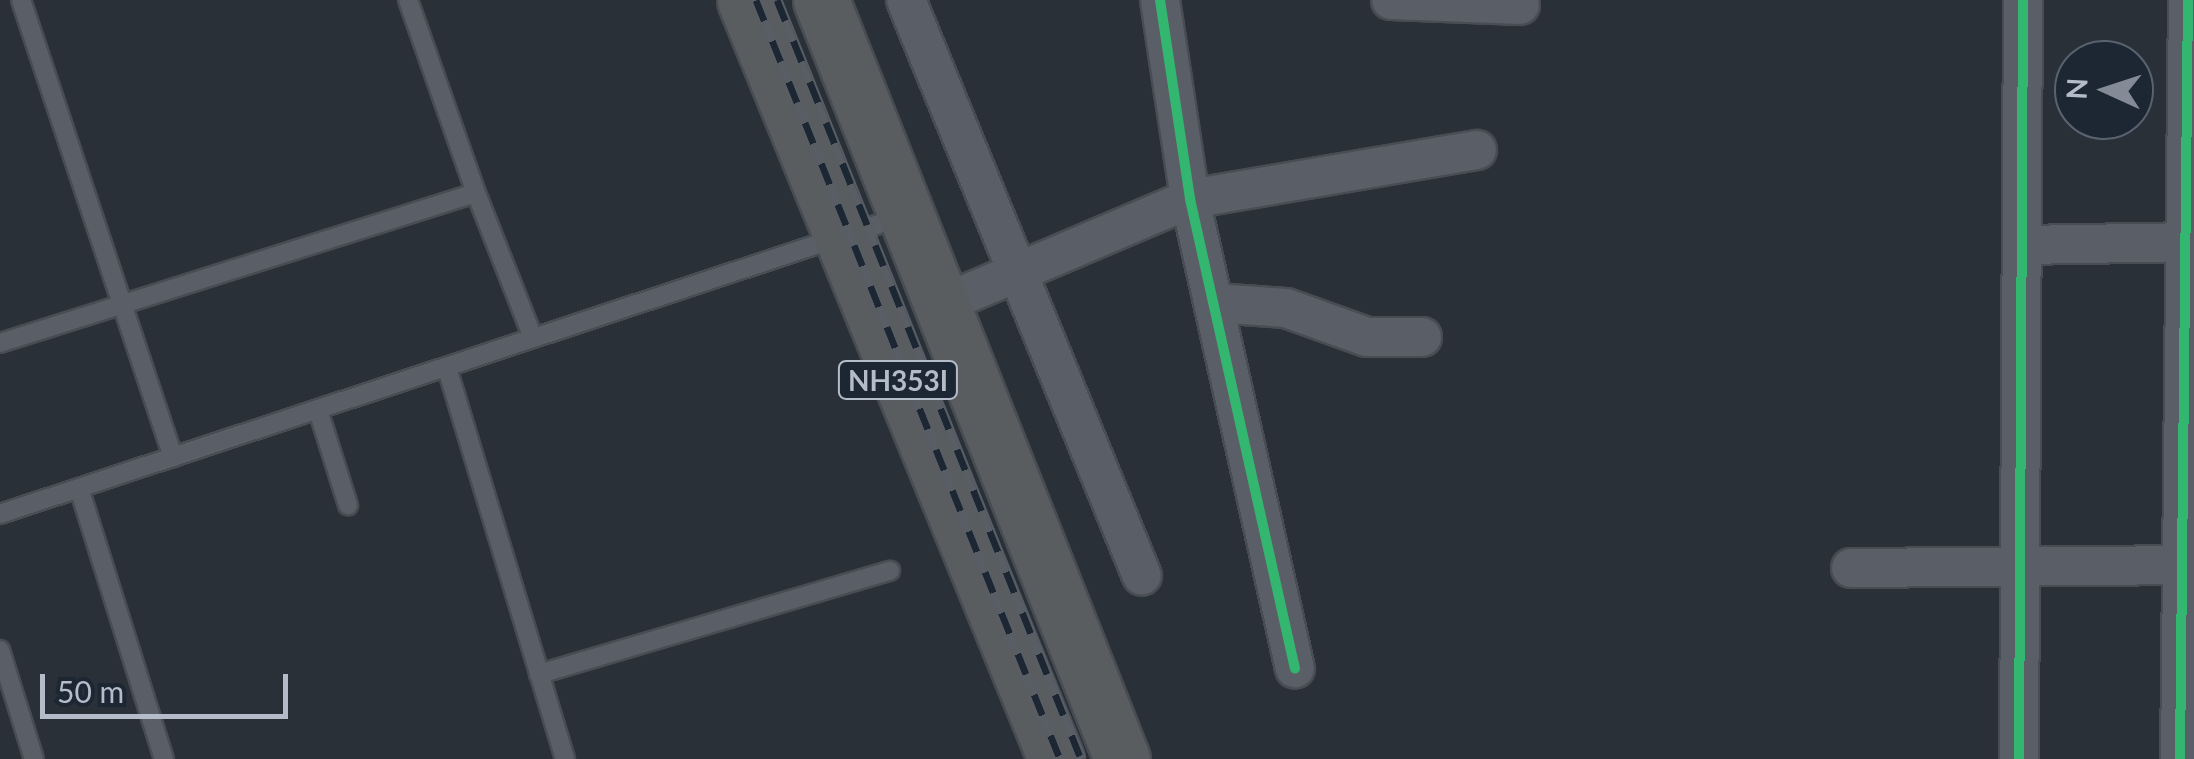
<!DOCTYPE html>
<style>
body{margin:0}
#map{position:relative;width:2194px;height:759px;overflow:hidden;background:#2a3038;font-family:Lato,sans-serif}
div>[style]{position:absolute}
.roads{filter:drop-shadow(2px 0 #484c53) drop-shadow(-2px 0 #484c53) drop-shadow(0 2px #484c53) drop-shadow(0 -2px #484c53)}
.lane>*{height:18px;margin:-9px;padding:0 9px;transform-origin:9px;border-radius:9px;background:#5a5e66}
.street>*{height:38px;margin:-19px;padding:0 19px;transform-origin:19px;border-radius:19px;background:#5a5e66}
.highway>*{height:55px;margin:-27.5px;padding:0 27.5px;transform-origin:27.5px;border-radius:27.5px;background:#5a5d60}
.rail>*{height:11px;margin-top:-5.5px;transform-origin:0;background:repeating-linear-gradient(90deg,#1d2633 0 22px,#595d64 0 44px);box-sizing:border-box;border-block:2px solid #595d64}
.cycleway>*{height:10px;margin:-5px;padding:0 5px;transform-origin:5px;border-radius:5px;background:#33b770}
span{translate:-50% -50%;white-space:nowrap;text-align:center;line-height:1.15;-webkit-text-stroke:10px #1d2633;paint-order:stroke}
.shield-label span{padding:2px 8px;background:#1d2633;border:2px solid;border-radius:8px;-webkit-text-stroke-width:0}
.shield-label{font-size:28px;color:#b4bcc9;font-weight:700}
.north{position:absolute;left:2054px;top:40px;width:100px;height:100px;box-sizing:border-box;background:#1d2633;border:2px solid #59626f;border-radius:50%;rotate:273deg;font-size:28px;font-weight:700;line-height:40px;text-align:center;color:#b4bcc9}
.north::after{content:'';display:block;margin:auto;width:35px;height:45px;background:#848b96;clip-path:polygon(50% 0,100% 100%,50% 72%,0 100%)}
.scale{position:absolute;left:40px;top:674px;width:248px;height:45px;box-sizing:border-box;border:5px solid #b4bcc9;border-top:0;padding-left:12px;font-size:30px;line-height:35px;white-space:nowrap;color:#b4bcc9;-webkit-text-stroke:8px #1d2633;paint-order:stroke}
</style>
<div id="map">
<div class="roads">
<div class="lane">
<div style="left:21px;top:0;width:482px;rotate:71.6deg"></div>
<div style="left:476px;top:193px;width:156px;rotate:68.5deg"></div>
<div style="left:0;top:343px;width:499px;rotate:-17.5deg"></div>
<div style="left:476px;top:193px;width:205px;rotate:-109.4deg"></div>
<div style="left:447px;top:368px;width:408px;rotate:73.2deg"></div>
<div style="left:318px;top:410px;width:100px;rotate:72.5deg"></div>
<div style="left:79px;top:488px;width:284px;rotate:72.6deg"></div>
<div style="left:0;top:514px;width:948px;rotate:-18.26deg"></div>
<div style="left:0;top:650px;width:114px;rotate:72.7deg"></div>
<div style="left:539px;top:674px;width:366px;rotate:-16.4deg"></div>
</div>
<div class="street">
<div style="left:906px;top:0;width:622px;rotate:67.72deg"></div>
<div style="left:1160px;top:0;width:201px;rotate:81.4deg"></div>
<div style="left:1190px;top:199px;width:481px;rotate:77.4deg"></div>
<div style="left:1391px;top:0;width:129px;rotate:2.2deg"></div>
<div style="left:2022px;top:245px;width:172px;rotate:-1deg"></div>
<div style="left:945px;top:303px;width:266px;rotate:-23deg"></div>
<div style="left:1190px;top:199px;width:291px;rotate:-9.7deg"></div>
<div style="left:1215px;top:303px;width:71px;rotate:4deg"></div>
<div style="left:1286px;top:308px;width:86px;rotate:19.7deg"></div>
<div style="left:1367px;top:337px;width:55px"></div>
<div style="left:1851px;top:568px;width:343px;rotate:-0.5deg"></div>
<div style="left:2019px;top:759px;width:759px;rotate:-89.7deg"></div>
<div style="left:2180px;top:759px;width:759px;rotate:-89.4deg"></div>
</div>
<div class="highway">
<div style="left:745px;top:0;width:820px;rotate:67.72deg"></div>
<div style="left:821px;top:0;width:817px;rotate:68.37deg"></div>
</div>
</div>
<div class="rail">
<div style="left:756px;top:0;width:818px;rotate:68.17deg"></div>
<div style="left:777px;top:0;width:818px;rotate:68.17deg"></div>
</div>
<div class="cycleway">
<div style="left:1160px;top:0;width:201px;rotate:81.4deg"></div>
<div style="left:1190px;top:199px;width:481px;rotate:77.4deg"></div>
<div style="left:2019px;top:759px;width:759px;rotate:-89.7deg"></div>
<div style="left:2180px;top:759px;width:759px;rotate:-89.4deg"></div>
</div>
<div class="shield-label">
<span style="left:898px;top:380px">NH353I</span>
</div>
<div class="north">N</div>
<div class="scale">50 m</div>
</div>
